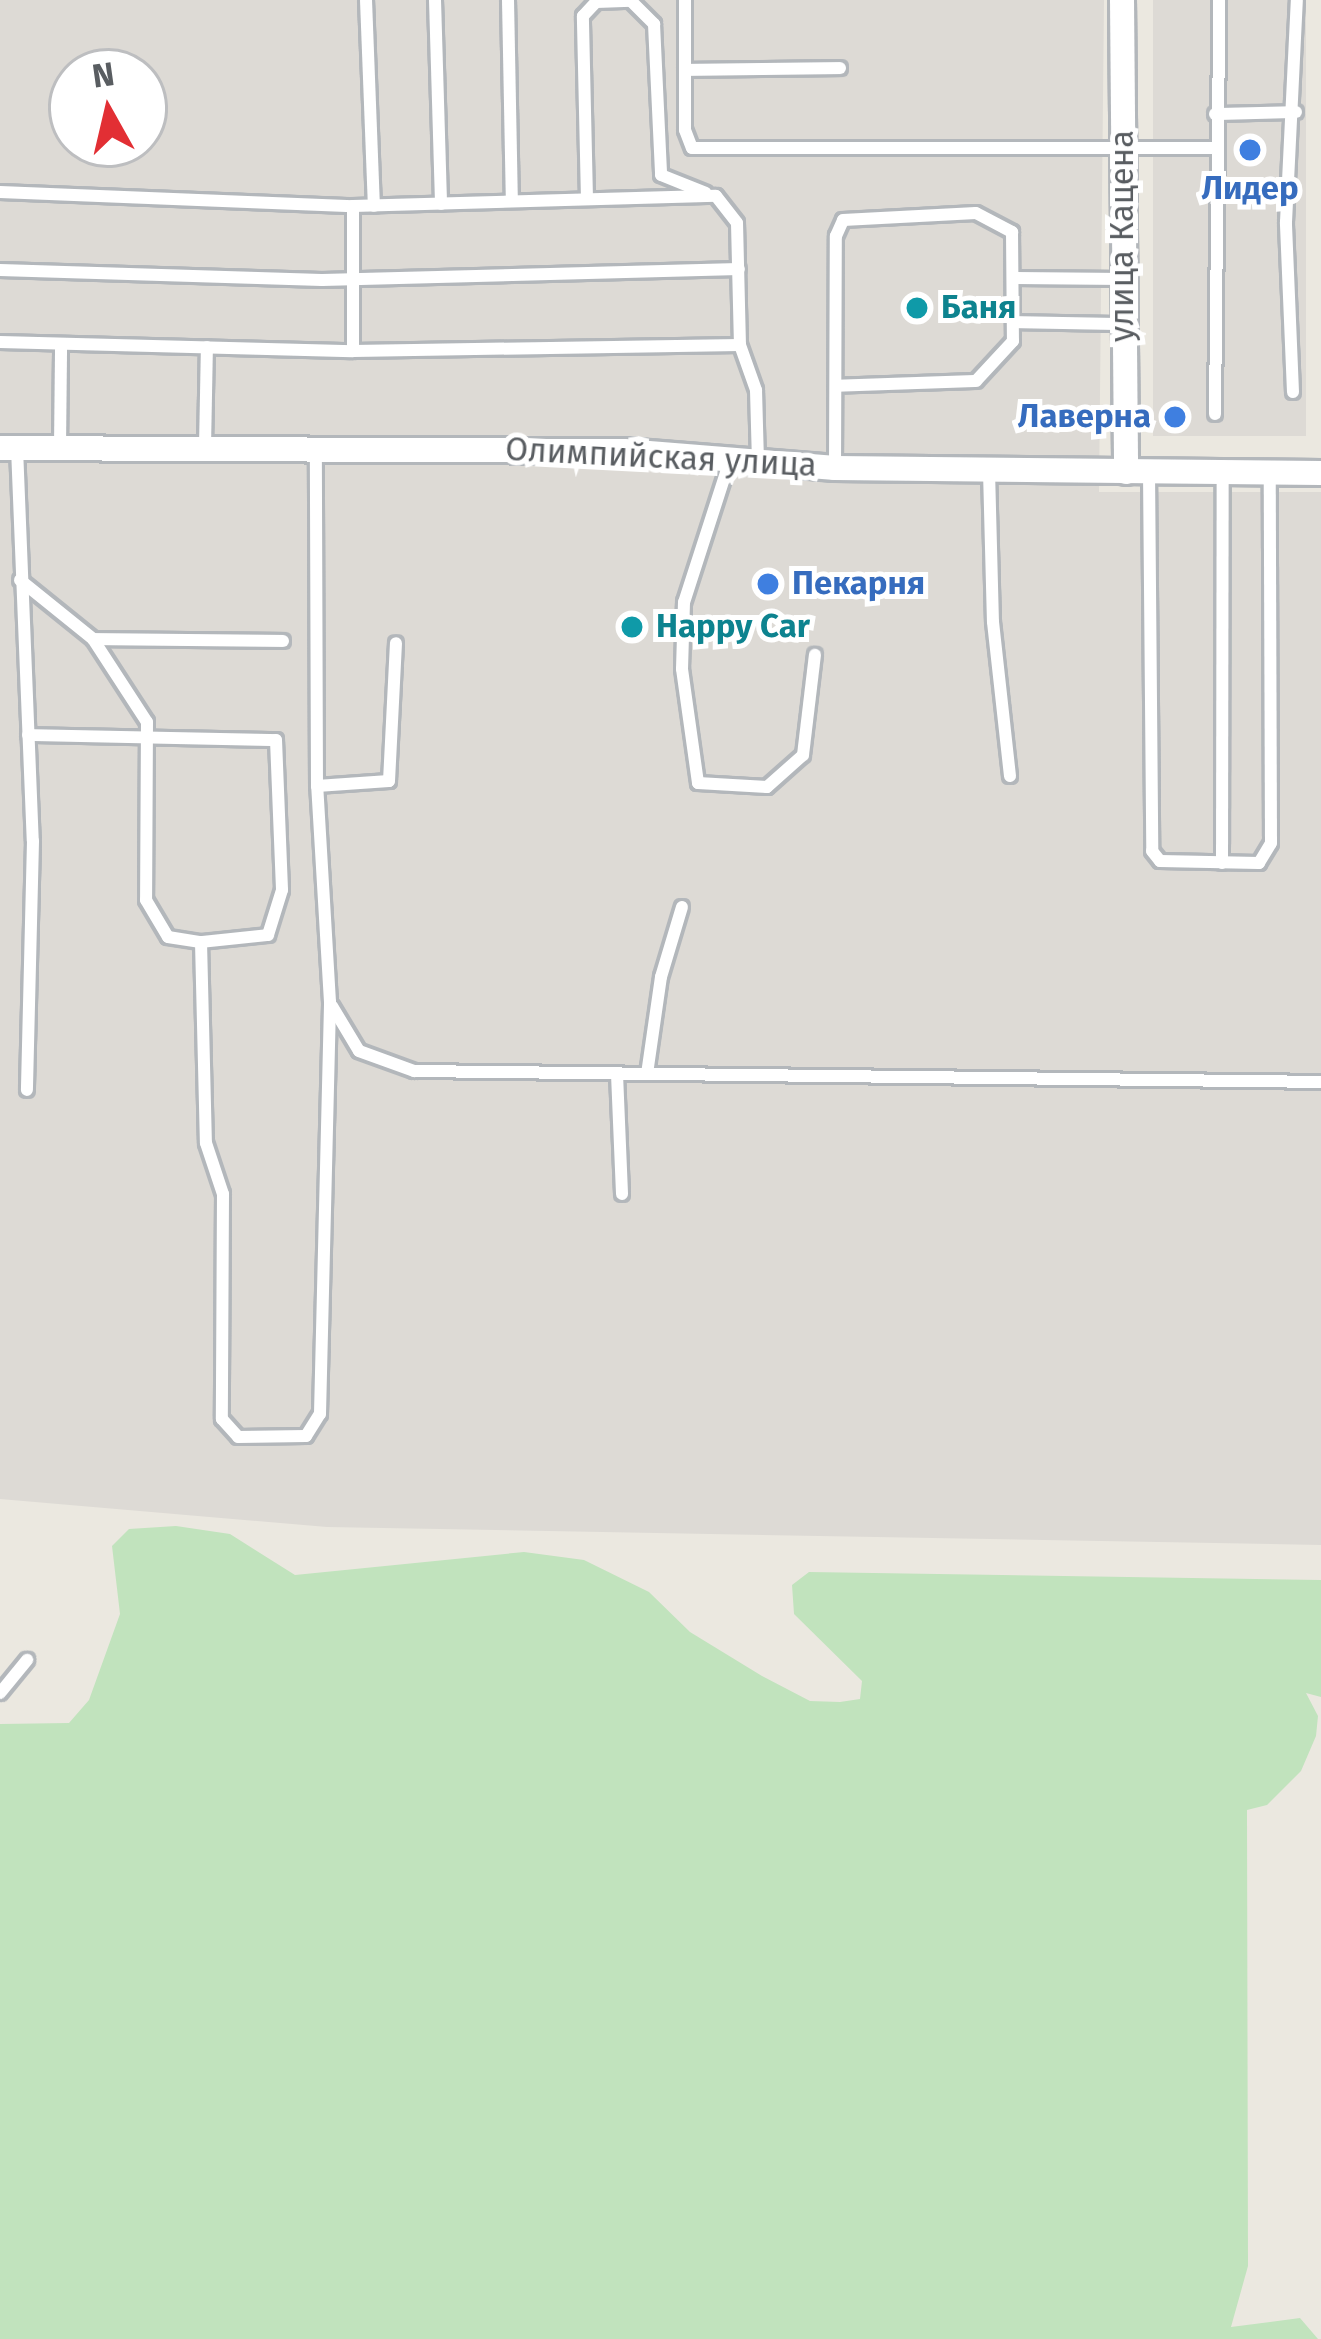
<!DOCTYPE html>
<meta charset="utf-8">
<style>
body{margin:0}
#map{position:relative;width:1321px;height:2339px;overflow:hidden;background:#ebe8e0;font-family:"Fira Sans",sans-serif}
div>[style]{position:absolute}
.industrial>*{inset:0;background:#dddad5;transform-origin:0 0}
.green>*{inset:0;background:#c1e3bd}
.roads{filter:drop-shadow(3px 0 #b3b7bb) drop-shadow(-3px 0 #b3b7bb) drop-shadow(0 3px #b3b7bb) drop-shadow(0 -3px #b3b7bb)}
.lane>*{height:12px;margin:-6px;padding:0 6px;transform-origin:6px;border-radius:6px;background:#fff}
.street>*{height:24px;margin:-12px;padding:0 12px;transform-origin:12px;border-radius:12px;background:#fff}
.dots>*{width:33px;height:33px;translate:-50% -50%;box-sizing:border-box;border:6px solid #fff;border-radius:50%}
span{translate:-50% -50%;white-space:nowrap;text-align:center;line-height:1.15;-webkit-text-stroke:10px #fff;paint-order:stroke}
.shop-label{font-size:33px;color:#366cbe;font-weight:700}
.right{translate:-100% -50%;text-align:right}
.left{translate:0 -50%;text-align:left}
.street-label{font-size:33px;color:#595d61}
.culture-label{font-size:33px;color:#0d838f;font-weight:700}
.north{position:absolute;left:48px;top:48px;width:120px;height:120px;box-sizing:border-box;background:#fff;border:3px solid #bdbec0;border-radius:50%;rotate:352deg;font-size:33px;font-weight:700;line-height:48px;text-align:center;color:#595d61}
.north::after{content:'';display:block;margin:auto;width:42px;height:54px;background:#e22f34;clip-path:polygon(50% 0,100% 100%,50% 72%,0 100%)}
</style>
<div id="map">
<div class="industrial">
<div style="clip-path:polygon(evenodd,0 0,1104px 0,1099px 492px,1321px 492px,1321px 1545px,327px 1527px,0 1499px,0 0,72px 72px,144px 72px,144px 144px,72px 144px,72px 72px)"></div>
<div style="left:1153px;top:0;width:153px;height:436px"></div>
</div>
<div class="green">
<div style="clip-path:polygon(176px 1526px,230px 1534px,295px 1575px,524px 1552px,584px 1560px,649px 1592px,690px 1632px,762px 1676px,810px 1701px,840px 1702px,860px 1699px,862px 1681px,794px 1614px,792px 1585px,809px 1572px,1321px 1580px,1321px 1697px,1306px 1693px,1318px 1716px,1316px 1736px,1301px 1771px,1267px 1805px,1247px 1810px,1248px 2266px,1231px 2327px,1300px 2318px,1318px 2339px,0 2339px,0 1724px,69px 1723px,89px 1700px,120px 1614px,112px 1546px,129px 1529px)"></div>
</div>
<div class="roads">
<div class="lane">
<div style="left:366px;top:0;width:206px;rotate:87.8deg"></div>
<div style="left:435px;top:0;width:204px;rotate:88.3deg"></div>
<div style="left:508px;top:0;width:201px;rotate:88.9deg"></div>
<div style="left:685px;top:0;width:130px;rotate:90deg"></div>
<div style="left:685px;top:130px;width:19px;rotate:69deg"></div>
<div style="left:692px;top:148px;width:520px"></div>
<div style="left:685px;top:70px;width:155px;rotate:-0.7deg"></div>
<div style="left:1215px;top:114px;width:81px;rotate:-1.4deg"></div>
<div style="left:0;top:192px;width:353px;rotate:2.3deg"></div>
<div style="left:353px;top:206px;width:363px;rotate:-1.6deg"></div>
<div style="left:716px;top:196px;width:34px;rotate:52deg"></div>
<div style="left:737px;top:223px;width:122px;rotate:88.6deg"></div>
<div style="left:740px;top:345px;width:48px;rotate:70.4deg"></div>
<div style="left:756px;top:390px;width:72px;rotate:88.4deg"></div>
<div style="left:587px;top:199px;width:183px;rotate:-91.3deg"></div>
<div style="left:583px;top:16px;width:19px;rotate:-47deg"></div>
<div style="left:596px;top:2px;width:35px;rotate:-2deg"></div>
<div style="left:631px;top:1px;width:33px;rotate:45deg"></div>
<div style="left:654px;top:24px;width:151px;rotate:87.3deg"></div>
<div style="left:661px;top:175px;width:48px;rotate:21.8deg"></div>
<div style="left:0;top:270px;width:322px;rotate:1.8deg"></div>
<div style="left:322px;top:280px;width:417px;rotate:-1.5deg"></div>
<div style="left:1015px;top:278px;width:109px;rotate:0.5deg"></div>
<div style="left:1015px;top:322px;width:109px;rotate:1.1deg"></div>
<div style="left:0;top:342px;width:353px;rotate:1.5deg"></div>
<div style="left:353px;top:351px;width:387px;rotate:-0.9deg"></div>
<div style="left:353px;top:351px;width:145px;rotate:-90deg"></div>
<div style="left:1293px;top:392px;width:170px;rotate:-92.4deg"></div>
<div style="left:1286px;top:222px;width:222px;rotate:-87.2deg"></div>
<div style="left:1215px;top:414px;width:414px;rotate:-89.4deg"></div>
<div style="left:205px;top:447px;width:100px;rotate:-88.9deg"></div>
<div style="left:17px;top:448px;width:393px;rotate:87.7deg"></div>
<div style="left:33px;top:841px;width:249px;rotate:91.4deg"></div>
<div style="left:60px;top:448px;width:104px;rotate:-89.4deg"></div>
<div style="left:730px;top:460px;width:149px;rotate:107.9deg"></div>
<div style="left:684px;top:602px;width:67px;rotate:91.7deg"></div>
<div style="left:682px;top:669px;width:115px;rotate:82deg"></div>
<div style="left:698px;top:783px;width:69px;rotate:3.3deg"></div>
<div style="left:767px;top:787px;width:48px;rotate:-41.6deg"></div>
<div style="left:803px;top:755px;width:101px;rotate:-83.2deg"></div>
<div style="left:835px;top:468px;width:232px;rotate:-89.8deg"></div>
<div style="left:836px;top:236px;width:17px;rotate:-66deg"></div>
<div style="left:843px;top:220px;width:133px;rotate:-3deg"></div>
<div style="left:976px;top:213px;width:41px;rotate:27.8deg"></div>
<div style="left:1012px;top:232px;width:109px;rotate:89.5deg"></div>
<div style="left:1013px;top:341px;width:54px;rotate:132.8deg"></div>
<div style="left:976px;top:381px;width:140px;rotate:178deg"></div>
<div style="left:989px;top:471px;width:151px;rotate:88.5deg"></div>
<div style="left:993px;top:622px;width:155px;rotate:83.7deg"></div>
<div style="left:1149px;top:472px;width:379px;rotate:89.5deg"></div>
<div style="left:1152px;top:851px;width:13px;rotate:51deg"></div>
<div style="left:1160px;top:861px;width:99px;rotate:1.2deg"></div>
<div style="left:1259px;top:863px;width:23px;rotate:-59deg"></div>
<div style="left:1271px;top:843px;width:370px;rotate:-90.2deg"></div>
<div style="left:20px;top:580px;width:94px;rotate:38.9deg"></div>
<div style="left:93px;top:639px;width:99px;rotate:57deg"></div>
<div style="left:147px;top:722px;width:178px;rotate:90.3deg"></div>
<div style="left:146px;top:900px;width:43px;rotate:59.3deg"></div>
<div style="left:168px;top:937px;width:33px;rotate:9deg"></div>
<div style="left:201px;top:942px;width:201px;rotate:88.6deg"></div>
<div style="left:206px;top:1143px;width:54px;rotate:71.6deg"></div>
<div style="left:223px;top:1194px;width:225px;rotate:90.3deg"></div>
<div style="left:222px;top:1419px;width:24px;rotate:48deg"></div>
<div style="left:238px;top:1437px;width:68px;rotate:-0.8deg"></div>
<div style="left:306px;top:1436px;width:26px;rotate:-58deg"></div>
<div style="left:320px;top:1414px;width:412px;rotate:-88.6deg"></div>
<div style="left:330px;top:1002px;width:216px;rotate:-93.4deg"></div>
<div style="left:317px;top:786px;width:335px;rotate:-90.2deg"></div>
<div style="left:93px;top:639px;width:190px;rotate:0.6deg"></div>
<div style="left:28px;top:735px;width:248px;rotate:1.2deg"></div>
<div style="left:276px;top:740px;width:150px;rotate:87.7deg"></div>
<div style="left:282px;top:890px;width:47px;rotate:107.3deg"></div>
<div style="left:268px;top:935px;width:67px;rotate:174deg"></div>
<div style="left:317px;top:786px;width:72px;rotate:-4deg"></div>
<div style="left:389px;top:781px;width:138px;rotate:-87.1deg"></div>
<div style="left:1222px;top:863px;width:390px;rotate:-89.9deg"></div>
<div style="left:332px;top:1006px;width:52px;rotate:59deg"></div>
<div style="left:359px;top:1051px;width:59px;rotate:20deg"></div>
<div style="left:414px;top:1071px;width:907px;rotate:0.69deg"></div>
<div style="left:617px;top:1074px;width:120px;rotate:87.6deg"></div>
<div style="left:647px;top:1074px;width:98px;rotate:-81.8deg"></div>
<div style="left:661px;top:977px;width:73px;rotate:-73.3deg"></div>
<div style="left:0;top:1693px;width:43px;rotate:-50.7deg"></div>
</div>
<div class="street">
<div style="left:1122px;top:0;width:472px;rotate:89.5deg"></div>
<div style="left:0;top:448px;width:624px;rotate:0.28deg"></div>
<div style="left:624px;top:451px;width:212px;rotate:4.6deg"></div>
<div style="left:835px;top:468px;width:486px;rotate:0.6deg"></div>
</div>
</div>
<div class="dots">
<div style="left:1250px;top:150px;background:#3f7fe0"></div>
<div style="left:917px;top:308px;background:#0f9aa8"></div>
<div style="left:1175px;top:417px;background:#3f7fe0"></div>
<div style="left:768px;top:584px;background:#3f7fe0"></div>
<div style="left:632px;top:627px;background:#0f9aa8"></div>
</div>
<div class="shop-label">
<span style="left:1250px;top:189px">Лидер</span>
<span class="right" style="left:1151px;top:417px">Лаверна</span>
<span class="left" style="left:792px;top:584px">Пекарня</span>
</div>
<div class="street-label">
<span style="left:1123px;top:236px;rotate:-90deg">улица Кацена</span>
<span style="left:661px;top:458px;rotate:3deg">Олимпийская улица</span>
</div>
<div class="culture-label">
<span class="left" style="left:941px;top:308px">Баня</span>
<span class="left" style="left:656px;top:627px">Happy Car</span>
</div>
<div class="north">N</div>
</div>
